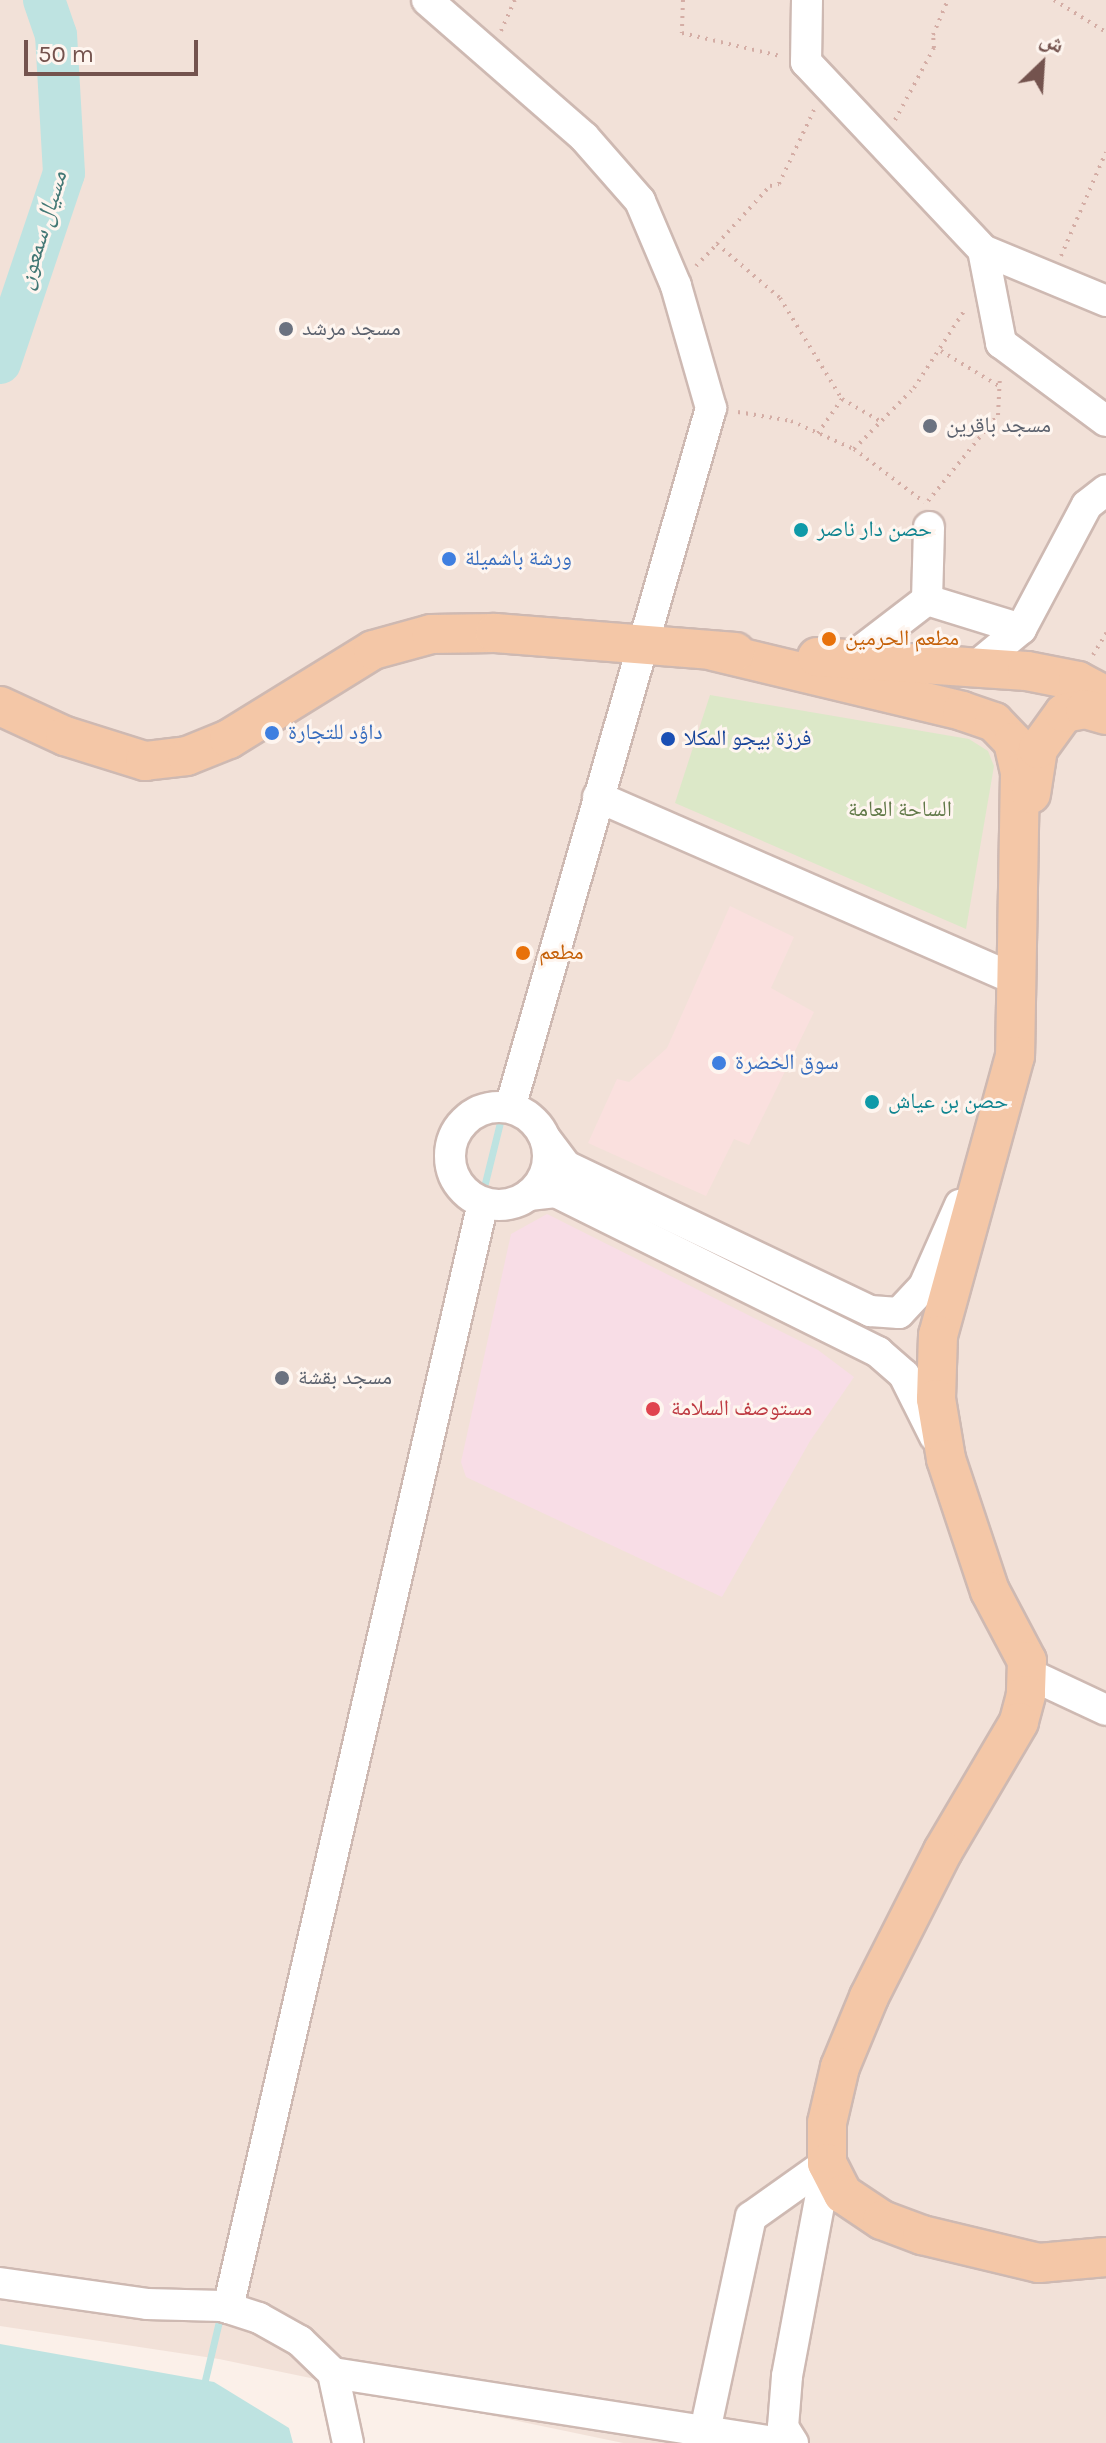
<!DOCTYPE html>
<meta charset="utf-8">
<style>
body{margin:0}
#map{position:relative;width:1106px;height:2443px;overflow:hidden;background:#fbf0e9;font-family:Karla,"Noto Naskh Arabic",sans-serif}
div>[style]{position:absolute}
.residential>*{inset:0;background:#f2e1d8}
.commercial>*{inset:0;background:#fae0de}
.medical>*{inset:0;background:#f8dde6}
.green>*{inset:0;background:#dce8c8}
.water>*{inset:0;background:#bee3e1}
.stream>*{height:7px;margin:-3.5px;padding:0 3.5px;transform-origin:3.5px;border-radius:3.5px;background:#bee3e1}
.river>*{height:42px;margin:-21px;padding:0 21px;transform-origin:21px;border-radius:21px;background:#bee3e1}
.path>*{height:4px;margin-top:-2px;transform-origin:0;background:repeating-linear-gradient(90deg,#d4ada5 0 2px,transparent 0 8px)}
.roads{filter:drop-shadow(2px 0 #ceb9b2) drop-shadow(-2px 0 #ceb9b2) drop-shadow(0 2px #ceb9b2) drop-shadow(0 -2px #ceb9b2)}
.minor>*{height:30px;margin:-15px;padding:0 15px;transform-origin:15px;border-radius:15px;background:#fff}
.minor>.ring{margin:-15px;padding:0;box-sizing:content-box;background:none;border:30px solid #fff;border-radius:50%}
.major>*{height:38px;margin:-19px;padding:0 19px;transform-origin:19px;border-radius:19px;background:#f4c7a7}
.dots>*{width:22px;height:22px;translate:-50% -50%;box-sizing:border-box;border:4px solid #fef5ef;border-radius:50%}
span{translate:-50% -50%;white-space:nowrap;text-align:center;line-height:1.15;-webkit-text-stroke:6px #fef5ef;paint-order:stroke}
.worship-label{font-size:22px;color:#5b616d}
.left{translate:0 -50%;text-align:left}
.culture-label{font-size:22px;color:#0d838f}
.shop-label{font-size:22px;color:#366cbe}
.food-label{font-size:22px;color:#c56008}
.transit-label{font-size:22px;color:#164399}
.park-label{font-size:22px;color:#607847}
.health-label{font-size:22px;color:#be3a42}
.water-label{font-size:24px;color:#427875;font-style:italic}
.north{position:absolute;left:1002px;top:24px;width:80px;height:80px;-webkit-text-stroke:6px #fef5ef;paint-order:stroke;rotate:25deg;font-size:22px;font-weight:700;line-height:32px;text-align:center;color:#74534e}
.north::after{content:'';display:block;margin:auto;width:28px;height:36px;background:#74534e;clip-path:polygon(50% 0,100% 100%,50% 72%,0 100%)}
.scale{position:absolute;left:24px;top:40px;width:174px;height:36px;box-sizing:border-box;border:4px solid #74534e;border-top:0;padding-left:10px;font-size:24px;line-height:28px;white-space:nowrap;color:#74534e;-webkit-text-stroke:6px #fef5ef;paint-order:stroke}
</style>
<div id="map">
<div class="residential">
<div style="clip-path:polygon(0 0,1106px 0,1106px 2443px,623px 2443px,219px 2359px,0 2326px)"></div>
</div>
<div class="commercial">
<div style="clip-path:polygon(730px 906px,794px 937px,771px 988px,814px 1012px,749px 1145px,734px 1139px,706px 1196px,588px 1143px,617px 1079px,629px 1082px,667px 1048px)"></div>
</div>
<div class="medical">
<div style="clip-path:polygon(547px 1214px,818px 1350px,854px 1377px,810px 1441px,722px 1597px,466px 1477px,461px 1462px,511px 1234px)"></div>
</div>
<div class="green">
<div style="clip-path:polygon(710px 695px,969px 739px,988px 751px,994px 766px,966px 929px,675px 803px)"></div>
</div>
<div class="water">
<div style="clip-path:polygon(0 2344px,214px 2382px,289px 2428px,293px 2443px,0 2443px)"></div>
</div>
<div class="stream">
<div style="left:482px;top:1195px;width:88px;rotate:-76.1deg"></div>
<div style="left:205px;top:2380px;width:69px;rotate:-76.6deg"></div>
</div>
<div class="river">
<div style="left:0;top:363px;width:200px;rotate:-71.4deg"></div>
<div style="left:64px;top:173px;width:138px;rotate:-93.3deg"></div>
<div style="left:56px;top:35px;width:37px;rotate:-109deg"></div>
</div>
<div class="path">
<div style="left:683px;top:0;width:33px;rotate:92deg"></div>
<div style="left:682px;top:33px;width:101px;rotate:13.2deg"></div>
<div style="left:1054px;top:0;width:61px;rotate:31.6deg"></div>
<div style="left:501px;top:31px;width:34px;rotate:-66deg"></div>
<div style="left:895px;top:120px;width:82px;rotate:-61.6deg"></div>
<div style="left:934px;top:48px;width:13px;rotate:-94deg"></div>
<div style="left:933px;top:35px;width:38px;rotate:-67deg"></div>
<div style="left:717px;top:244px;width:79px;rotate:-47.6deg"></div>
<div style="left:770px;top:186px;width:9px;rotate:-13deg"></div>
<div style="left:779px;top:184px;width:82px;rotate:-64.7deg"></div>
<div style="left:1061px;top:256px;width:113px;rotate:-66.6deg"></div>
<div style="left:696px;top:266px;width:30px;rotate:-46deg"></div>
<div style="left:717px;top:244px;width:83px;rotate:40.6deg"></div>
<div style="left:780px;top:298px;width:119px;rotate:58.5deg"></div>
<div style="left:842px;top:399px;width:42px;rotate:125.2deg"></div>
<div style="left:941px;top:351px;width:68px;rotate:31.1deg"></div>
<div style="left:842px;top:399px;width:46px;rotate:29.9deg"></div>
<div style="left:738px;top:412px;width:54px;rotate:9.6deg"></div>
<div style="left:791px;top:421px;width:69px;rotate:24deg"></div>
<div style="left:854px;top:449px;width:88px;rotate:37.1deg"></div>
<div style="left:854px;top:449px;width:86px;rotate:-45.5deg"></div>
<div style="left:914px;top:388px;width:95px;rotate:-57deg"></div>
<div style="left:928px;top:501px;width:111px;rotate:-50.9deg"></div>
<div style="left:998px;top:415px;width:40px;rotate:-87.1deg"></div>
<div style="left:1093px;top:655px;width:26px;rotate:-59deg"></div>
</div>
<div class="roads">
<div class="minor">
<div style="left:427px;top:0;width:208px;rotate:41.1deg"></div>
<div style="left:584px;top:137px;width:85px;rotate:48.8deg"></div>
<div style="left:640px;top:201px;width:92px;rotate:67deg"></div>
<div style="left:676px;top:286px;width:127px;rotate:74deg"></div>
<div style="left:711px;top:408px;width:728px;rotate:106.02deg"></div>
<div style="left:807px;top:0;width:62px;rotate:90.9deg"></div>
<div style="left:806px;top:62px;width:258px;rotate:46.7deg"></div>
<div style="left:983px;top:250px;width:95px;rotate:79deg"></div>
<div style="left:1001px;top:343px;width:131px;rotate:36.6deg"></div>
<div style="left:983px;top:250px;width:133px;rotate:22.5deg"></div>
<div style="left:927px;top:600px;width:98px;rotate:17.1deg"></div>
<div style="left:850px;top:659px;width:97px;rotate:-37.5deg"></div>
<div style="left:927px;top:600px;width:73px;rotate:-88.4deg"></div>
<div style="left:975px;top:667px;width:60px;rotate:-39.6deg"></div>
<div style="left:1021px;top:629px;width:140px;rotate:-62deg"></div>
<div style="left:1087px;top:505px;width:24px;rotate:-38deg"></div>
<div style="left:598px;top:797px;width:457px;rotate:23.6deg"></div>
<div class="ring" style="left:450px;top:1107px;width:68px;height:68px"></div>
<div style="left:545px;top:1138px;width:35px;rotate:53deg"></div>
<div style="left:566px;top:1166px;width:337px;rotate:25.5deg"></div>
<div style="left:870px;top:1311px;width:29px;rotate:4deg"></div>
<div style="left:899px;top:1313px;width:37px;rotate:-47deg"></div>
<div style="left:924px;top:1286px;width:89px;rotate:-66deg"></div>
<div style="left:529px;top:1195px;width:27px;rotate:-6deg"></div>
<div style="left:556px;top:1192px;width:360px;rotate:26.4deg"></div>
<div style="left:878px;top:1352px;width:35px;rotate:41deg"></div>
<div style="left:904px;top:1375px;width:69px;rotate:63.4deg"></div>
<div style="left:1027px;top:1673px;width:87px;rotate:25.1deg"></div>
<div style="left:0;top:2283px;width:148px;rotate:8.1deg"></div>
<div style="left:147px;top:2304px;width:75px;rotate:1.5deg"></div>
<div style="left:222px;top:2306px;width:39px;rotate:18deg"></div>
<div style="left:259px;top:2318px;width:47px;rotate:29.3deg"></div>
<div style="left:300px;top:2341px;width:46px;rotate:44.1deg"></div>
<div style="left:333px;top:2373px;width:450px;rotate:8.9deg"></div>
<div style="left:228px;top:2308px;width:1134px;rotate:-77.01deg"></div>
<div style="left:333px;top:2373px;width:72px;rotate:77.9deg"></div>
<div style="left:705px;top:2431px;width:219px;rotate:-77.9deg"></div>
<div style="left:751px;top:2217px;width:93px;rotate:-35.4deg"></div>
<div style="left:793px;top:2443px;width:19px;rotate:-122deg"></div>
<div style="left:783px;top:2427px;width:51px;rotate:-85.5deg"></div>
<div style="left:787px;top:2376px;width:217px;rotate:-79.4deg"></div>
</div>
<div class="major">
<div style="left:713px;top:651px;width:256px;rotate:13.5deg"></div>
<div style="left:962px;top:711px;width:34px;rotate:19deg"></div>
<div style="left:994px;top:722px;width:28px;rotate:46deg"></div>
<div style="left:1013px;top:742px;width:32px;rotate:77deg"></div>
<div style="left:1020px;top:773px;width:283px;rotate:91deg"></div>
<div style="left:1015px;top:1056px;width:289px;rotate:105.4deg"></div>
<div style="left:938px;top:1335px;width:64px;rotate:91.8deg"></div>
<div style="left:936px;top:1399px;width:61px;rotate:80.5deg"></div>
<div style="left:946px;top:1459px;width:139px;rotate:71.6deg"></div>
<div style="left:990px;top:1591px;width:79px;rotate:62.1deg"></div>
<div style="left:1027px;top:1661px;width:34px;rotate:92deg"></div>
<div style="left:1026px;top:1695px;width:28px;rotate:105deg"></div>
<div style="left:1019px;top:1722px;width:150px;rotate:120.5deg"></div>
<div style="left:943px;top:1851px;width:164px;rotate:116.9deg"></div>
<div style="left:869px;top:1997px;width:76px;rotate:112.5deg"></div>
<div style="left:840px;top:2067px;width:57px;rotate:103.1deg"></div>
<div style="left:827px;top:2123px;width:40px;rotate:90deg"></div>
<div style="left:827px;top:2163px;width:35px;rotate:63deg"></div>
<div style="left:843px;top:2194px;width:47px;rotate:33.7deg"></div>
<div style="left:882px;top:2220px;width:43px;rotate:20.6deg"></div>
<div style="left:922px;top:2235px;width:120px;rotate:13.5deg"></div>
<div style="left:1039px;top:2263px;width:67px;rotate:-5.1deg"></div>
<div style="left:817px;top:657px;width:210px;rotate:3.8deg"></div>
<div style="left:1027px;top:671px;width:52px;rotate:11.1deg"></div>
<div style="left:1078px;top:681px;width:32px;rotate:28deg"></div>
<div style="left:0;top:706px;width:72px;rotate:24.8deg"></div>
<div style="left:65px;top:736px;width:84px;rotate:17.4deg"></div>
<div style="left:145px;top:761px;width:42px;rotate:-6.8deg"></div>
<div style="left:187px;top:756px;width:45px;rotate:-22deg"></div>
<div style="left:229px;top:739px;width:169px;rotate:-31.7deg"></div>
<div style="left:373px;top:650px;width:60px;rotate:-15.4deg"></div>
<div style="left:431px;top:634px;width:64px;rotate:-0.9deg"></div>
<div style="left:495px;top:633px;width:241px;rotate:4.5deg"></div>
<div style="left:1031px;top:794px;width:46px;rotate:-81.2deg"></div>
<div style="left:1038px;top:749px;width:44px;rotate:-54.2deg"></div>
<div style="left:1064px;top:713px;width:21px;rotate:-11deg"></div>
<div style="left:1085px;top:709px;width:22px;rotate:16deg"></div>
</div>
</div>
<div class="dots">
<div style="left:286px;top:329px;background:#6b7280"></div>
<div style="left:930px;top:426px;background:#6b7280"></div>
<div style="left:801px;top:530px;background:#0f9aa8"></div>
<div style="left:449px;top:559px;background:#3f7fe0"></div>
<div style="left:829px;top:639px;background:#e8710a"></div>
<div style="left:272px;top:733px;background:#3f7fe0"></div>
<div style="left:668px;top:739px;background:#1a4fb4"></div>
<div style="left:523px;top:953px;background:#e8710a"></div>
<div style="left:719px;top:1063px;background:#3f7fe0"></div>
<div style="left:872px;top:1102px;background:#0f9aa8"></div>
<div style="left:282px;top:1378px;background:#6b7280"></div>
<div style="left:653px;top:1409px;background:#e0444e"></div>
</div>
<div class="worship-label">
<span class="left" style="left:302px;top:329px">مسجد مرشد</span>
<span class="left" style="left:946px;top:426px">مسجد باقرين</span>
<span class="left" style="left:298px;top:1378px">مسجد بقشة</span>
</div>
<div class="culture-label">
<span class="left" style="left:817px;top:530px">حصن دار ناصر</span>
<span class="left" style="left:888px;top:1102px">حصن بن عياش</span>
</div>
<div class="shop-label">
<span class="left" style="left:465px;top:559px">ورشة باشميلة</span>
<span class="left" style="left:288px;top:733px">داؤد للتجارة</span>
<span class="left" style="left:735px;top:1063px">سوق الخضرة</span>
</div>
<div class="food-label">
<span class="left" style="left:845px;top:639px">مطعم الحرمين</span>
<span class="left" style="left:539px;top:953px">مطعم</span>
</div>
<div class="transit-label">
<span class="left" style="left:684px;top:739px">فرزة بيجو المكلا</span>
</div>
<div class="park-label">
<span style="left:900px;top:810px">الساحة العامة</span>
</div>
<div class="health-label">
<span class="left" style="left:671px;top:1409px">مستوصف السلامة</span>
</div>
<div class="water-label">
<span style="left:42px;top:230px;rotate:-73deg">مسيال سمعون</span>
</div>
<div class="north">ش</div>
<div class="scale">50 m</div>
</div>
